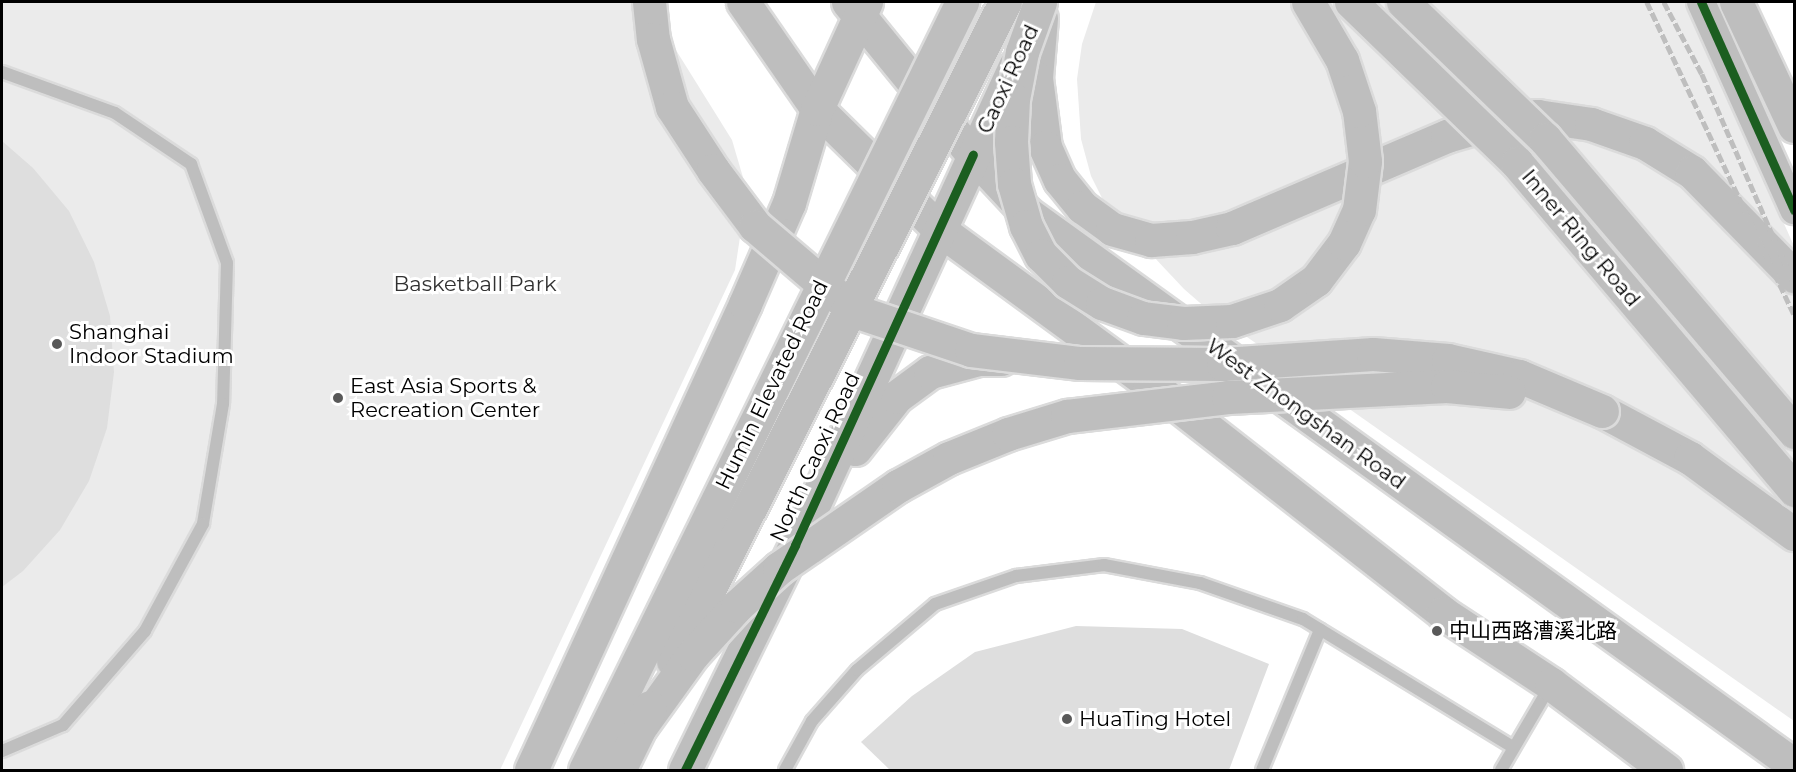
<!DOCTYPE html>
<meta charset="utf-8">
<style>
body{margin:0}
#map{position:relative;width:1796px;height:772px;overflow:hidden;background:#fff;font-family:Montserrat,"Noto Sans SC",sans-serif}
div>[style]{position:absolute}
.green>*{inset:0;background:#ebebeb}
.building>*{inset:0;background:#dedede}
.roads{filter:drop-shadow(2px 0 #dbdbdb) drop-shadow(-2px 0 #dbdbdb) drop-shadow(0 2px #dbdbdb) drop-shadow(0 -2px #dbdbdb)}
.service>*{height:12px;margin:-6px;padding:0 6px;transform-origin:6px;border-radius:6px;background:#bebebe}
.tertiary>*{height:28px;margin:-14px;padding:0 14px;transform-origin:14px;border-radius:14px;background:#bebebe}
.primary>*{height:33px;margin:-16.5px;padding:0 16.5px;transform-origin:16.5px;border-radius:16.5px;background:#bebebe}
.trunk>*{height:33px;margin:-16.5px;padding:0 16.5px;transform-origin:16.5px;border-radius:16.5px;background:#bebebe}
.rail>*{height:4.5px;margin-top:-2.25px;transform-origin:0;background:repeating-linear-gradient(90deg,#bebebe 0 9px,transparent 0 12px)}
.bridges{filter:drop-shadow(2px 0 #dbdbdb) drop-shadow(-2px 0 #dbdbdb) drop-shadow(0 2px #dbdbdb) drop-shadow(0 -2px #dbdbdb)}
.trunk-bridge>*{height:33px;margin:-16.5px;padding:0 16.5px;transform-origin:16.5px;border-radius:16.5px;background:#bebebe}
.cycleway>*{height:9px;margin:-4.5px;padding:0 4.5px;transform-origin:4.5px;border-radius:4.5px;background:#1b5e20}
.dots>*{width:16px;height:16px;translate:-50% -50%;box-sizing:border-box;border:3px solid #fff;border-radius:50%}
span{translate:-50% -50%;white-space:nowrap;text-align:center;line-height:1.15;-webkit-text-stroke:6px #fff;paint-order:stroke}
.street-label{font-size:21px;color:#000}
.park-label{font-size:21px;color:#313131}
.poi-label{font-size:21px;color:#000}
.left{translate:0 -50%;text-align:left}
.frame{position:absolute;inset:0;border:3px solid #000;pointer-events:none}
</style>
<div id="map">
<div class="green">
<div style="clip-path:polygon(2px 2px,646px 2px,732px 140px,747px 191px,735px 270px,500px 770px,2px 770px)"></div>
<div style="clip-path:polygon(1096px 2px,1685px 2px,1794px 246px,1794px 721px,1207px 309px,1184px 289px,1106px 206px,1091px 176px,1081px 139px,1077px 79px,1082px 44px)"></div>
</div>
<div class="building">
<div style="clip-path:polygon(2px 141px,33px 168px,69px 211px,94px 262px,110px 316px,114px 372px,107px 428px,89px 481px,60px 530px,23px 571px,2px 587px)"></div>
<div style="clip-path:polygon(1076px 626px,1182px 629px,1269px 664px,1229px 770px,890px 770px,861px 742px,912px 696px,975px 652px)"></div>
</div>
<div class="roads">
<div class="service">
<div style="left:2px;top:72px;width:120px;rotate:19.9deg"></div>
<div style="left:115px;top:113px;width:92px;rotate:33.9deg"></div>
<div style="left:191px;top:164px;width:105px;rotate:70deg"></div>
<div style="left:227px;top:263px;width:141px;rotate:91.6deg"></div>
<div style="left:223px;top:404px;width:122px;rotate:99.5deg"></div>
<div style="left:203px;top:524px;width:122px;rotate:118.5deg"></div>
<div style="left:145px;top:631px;width:125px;rotate:131.1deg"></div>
<div style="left:63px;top:725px;width:66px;rotate:156.9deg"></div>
<div style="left:785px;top:770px;width:56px;rotate:-61.1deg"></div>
<div style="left:812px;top:721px;width:68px;rotate:-48.6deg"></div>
<div style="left:857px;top:670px;width:102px;rotate:-40.2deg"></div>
<div style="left:935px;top:604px;width:86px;rotate:-19.1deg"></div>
<div style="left:1016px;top:576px;width:89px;rotate:-7.1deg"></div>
<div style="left:1104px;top:565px;width:98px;rotate:10.6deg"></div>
<div style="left:1200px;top:583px;width:109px;rotate:19.3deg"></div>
<div style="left:1303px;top:619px;width:244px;rotate:31.4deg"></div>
<div style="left:1262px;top:770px;width:152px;rotate:-67.5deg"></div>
<div style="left:1501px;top:770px;width:97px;rotate:-59.7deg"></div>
</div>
<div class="tertiary">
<div style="left:1701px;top:2px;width:228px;rotate:65.9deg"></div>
</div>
<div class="primary">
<div style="left:743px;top:2px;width:130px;rotate:55.3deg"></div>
<div style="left:817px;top:109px;width:173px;rotate:44.5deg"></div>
<div style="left:940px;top:230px;width:259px;rotate:36.2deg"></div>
<div style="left:1149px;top:383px;width:373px;rotate:38deg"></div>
<div style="left:1443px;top:613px;width:129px;rotate:33.3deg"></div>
<div style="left:1551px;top:684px;width:144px;rotate:36.8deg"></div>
<div style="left:848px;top:2px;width:198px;rotate:50.8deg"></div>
<div style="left:973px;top:155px;width:81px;rotate:47deg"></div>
<div style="left:1028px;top:214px;width:944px;rotate:35.73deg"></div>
<div style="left:855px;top:449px;width:66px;rotate:-51.7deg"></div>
<div style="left:896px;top:397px;width:42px;rotate:-36.3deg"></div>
<div style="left:930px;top:372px;width:51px;rotate:-14.9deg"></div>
<div style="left:979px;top:359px;width:22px"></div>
<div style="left:531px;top:770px;width:513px;rotate:-65.33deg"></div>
<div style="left:745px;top:304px;width:110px;rotate:-66.5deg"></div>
<div style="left:789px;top:203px;width:98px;rotate:-73.4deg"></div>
<div style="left:817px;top:109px;width:118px;rotate:-65.4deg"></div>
<div style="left:685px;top:770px;width:250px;rotate:-63.9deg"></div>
<div style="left:795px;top:545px;width:527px;rotate:-65.33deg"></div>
</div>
<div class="trunk">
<div style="left:1736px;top:2px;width:137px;rotate:64.9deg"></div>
<div style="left:1041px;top:18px;width:60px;rotate:94.8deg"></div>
<div style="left:1036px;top:78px;width:70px;rotate:82.6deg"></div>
<div style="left:1045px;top:147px;width:36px;rotate:66deg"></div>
<div style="left:1060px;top:180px;width:35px;rotate:51deg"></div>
<div style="left:1082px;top:207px;width:37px;rotate:36deg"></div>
<div style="left:1112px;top:229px;width:41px;rotate:15.8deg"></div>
<div style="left:1151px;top:240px;width:41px;rotate:-4.2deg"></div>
<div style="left:1192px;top:237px;width:41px;rotate:-12.7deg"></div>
<div style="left:1232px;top:228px;width:234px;rotate:-23.2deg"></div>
<div style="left:1447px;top:136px;width:46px;rotate:-16.5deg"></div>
<div style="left:1491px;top:123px;width:47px;rotate:-8.7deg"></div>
<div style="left:1537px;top:116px;width:55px;rotate:8.4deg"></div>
<div style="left:1591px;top:124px;width:57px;rotate:19.4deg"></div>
<div style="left:1645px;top:143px;width:55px;rotate:31.7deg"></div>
<div style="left:1692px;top:172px;width:146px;rotate:45.6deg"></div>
<div style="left:1602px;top:411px;width:100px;rotate:28.1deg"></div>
<div style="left:1690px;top:458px;width:129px;rotate:36.2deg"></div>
</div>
</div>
<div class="rail">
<div style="left:1647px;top:2px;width:345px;rotate:64.8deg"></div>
<div style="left:1664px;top:2px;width:81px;rotate:62.2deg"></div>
<div style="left:1702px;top:74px;width:229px;rotate:66.3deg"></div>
</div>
<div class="bridges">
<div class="trunk-bridge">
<div style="left:649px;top:2px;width:37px;rotate:84deg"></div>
<div style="left:653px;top:39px;width:71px;rotate:74.4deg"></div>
<div style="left:672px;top:107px;width:75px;rotate:56.9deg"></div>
<div style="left:713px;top:170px;width:70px;rotate:53.1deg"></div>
<div style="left:755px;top:226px;width:131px;rotate:40.4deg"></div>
<div style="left:855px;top:311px;width:122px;rotate:18.6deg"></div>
<div style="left:971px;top:350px;width:110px;rotate:6.8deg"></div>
<div style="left:1080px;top:363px;width:143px;rotate:0.4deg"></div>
<div style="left:1223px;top:364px;width:150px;rotate:-3.8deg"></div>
<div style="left:1373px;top:354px;width:75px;rotate:4.6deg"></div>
<div style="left:1448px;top:360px;width:73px;rotate:12.7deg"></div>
<div style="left:1519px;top:376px;width:90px;rotate:22.9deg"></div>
<div style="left:1040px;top:2px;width:53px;rotate:109.8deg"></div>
<div style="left:1022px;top:52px;width:48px;rotate:100.8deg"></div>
<div style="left:1013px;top:99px;width:43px;rotate:92.7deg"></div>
<div style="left:1011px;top:142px;width:42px;rotate:85.9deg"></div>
<div style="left:1014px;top:184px;width:44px;rotate:74.1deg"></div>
<div style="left:1026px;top:226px;width:33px;rotate:63deg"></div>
<div style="left:1041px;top:255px;width:38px;rotate:45deg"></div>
<div style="left:1068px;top:282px;width:40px;rotate:32deg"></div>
<div style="left:1102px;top:303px;width:44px;rotate:20.1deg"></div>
<div style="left:1143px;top:318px;width:40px;rotate:7.1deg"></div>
<div style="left:1183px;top:323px;width:49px;rotate:-2.3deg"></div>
<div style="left:1232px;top:321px;width:51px;rotate:-18.4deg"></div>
<div style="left:1280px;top:305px;width:44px;rotate:-34.8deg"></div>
<div style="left:1316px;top:280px;width:46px;rotate:-52.9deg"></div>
<div style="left:1344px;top:243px;width:36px;rotate:-66deg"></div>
<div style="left:1359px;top:210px;width:49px;rotate:-83deg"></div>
<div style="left:1365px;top:161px;width:50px;rotate:-96.8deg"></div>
<div style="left:1359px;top:111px;width:54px;rotate:-108.4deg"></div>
<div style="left:1342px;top:60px;width:67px;rotate:-120.4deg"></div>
<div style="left:1351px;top:2px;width:231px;rotate:44.1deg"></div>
<div style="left:1517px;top:163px;width:429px;rotate:49.7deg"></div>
<div style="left:1403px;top:2px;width:197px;rotate:44deg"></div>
<div style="left:1545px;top:139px;width:385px;rotate:49.6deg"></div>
<div style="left:673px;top:661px;width:738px;rotate:-63.26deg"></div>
<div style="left:641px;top:726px;width:89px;rotate:-54.2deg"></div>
<div style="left:693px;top:654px;width:65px;rotate:-47.5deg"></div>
<div style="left:737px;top:606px;width:57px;rotate:-42.1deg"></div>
<div style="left:779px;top:568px;width:145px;rotate:-34.6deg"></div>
<div style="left:898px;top:486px;width:58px;rotate:-28.8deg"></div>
<div style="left:949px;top:458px;width:64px;rotate:-22.1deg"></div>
<div style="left:1008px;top:434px;width:62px;rotate:-17deg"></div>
<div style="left:1067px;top:416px;width:162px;rotate:-6.7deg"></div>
<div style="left:1228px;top:397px;width:219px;rotate:-2.9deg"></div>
<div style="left:1447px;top:386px;width:62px;rotate:5.5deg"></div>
<div style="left:585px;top:770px;width:856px;rotate:-63.85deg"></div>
<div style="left:619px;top:770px;width:70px;rotate:-63.8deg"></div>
</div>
</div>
<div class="cycleway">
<div style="left:1701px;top:2px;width:228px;rotate:65.9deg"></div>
<div style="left:685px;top:770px;width:250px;rotate:-63.9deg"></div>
<div style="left:795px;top:545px;width:429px;rotate:-65.5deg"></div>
</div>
<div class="dots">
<div style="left:57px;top:344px;background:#595959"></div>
<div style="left:338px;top:398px;background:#595959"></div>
<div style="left:1437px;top:631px;background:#595959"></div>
<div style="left:1067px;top:719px;background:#595959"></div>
</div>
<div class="street-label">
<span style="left:1008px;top:79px;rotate:-65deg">Caoxi Road</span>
<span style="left:1581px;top:238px;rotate:50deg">Inner Ring Road</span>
<span style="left:772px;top:385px;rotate:-64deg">Humin Elevated Road</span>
<span style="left:1306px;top:414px;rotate:36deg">West Zhongshan Road</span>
<span style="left:815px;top:457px;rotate:-65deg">North Caoxi Road</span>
</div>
<div class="park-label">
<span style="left:475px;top:284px">Basketball Park</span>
</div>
<div class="poi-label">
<span class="left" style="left:69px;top:344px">Shanghai<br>Indoor Stadium</span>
<span class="left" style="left:350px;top:398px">East Asia Sports &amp;<br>Recreation Center</span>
<span class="left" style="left:1449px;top:631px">中山西路漕溪北路</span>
<span class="left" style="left:1079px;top:719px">HuaTing Hotel</span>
</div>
<div class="frame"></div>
</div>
